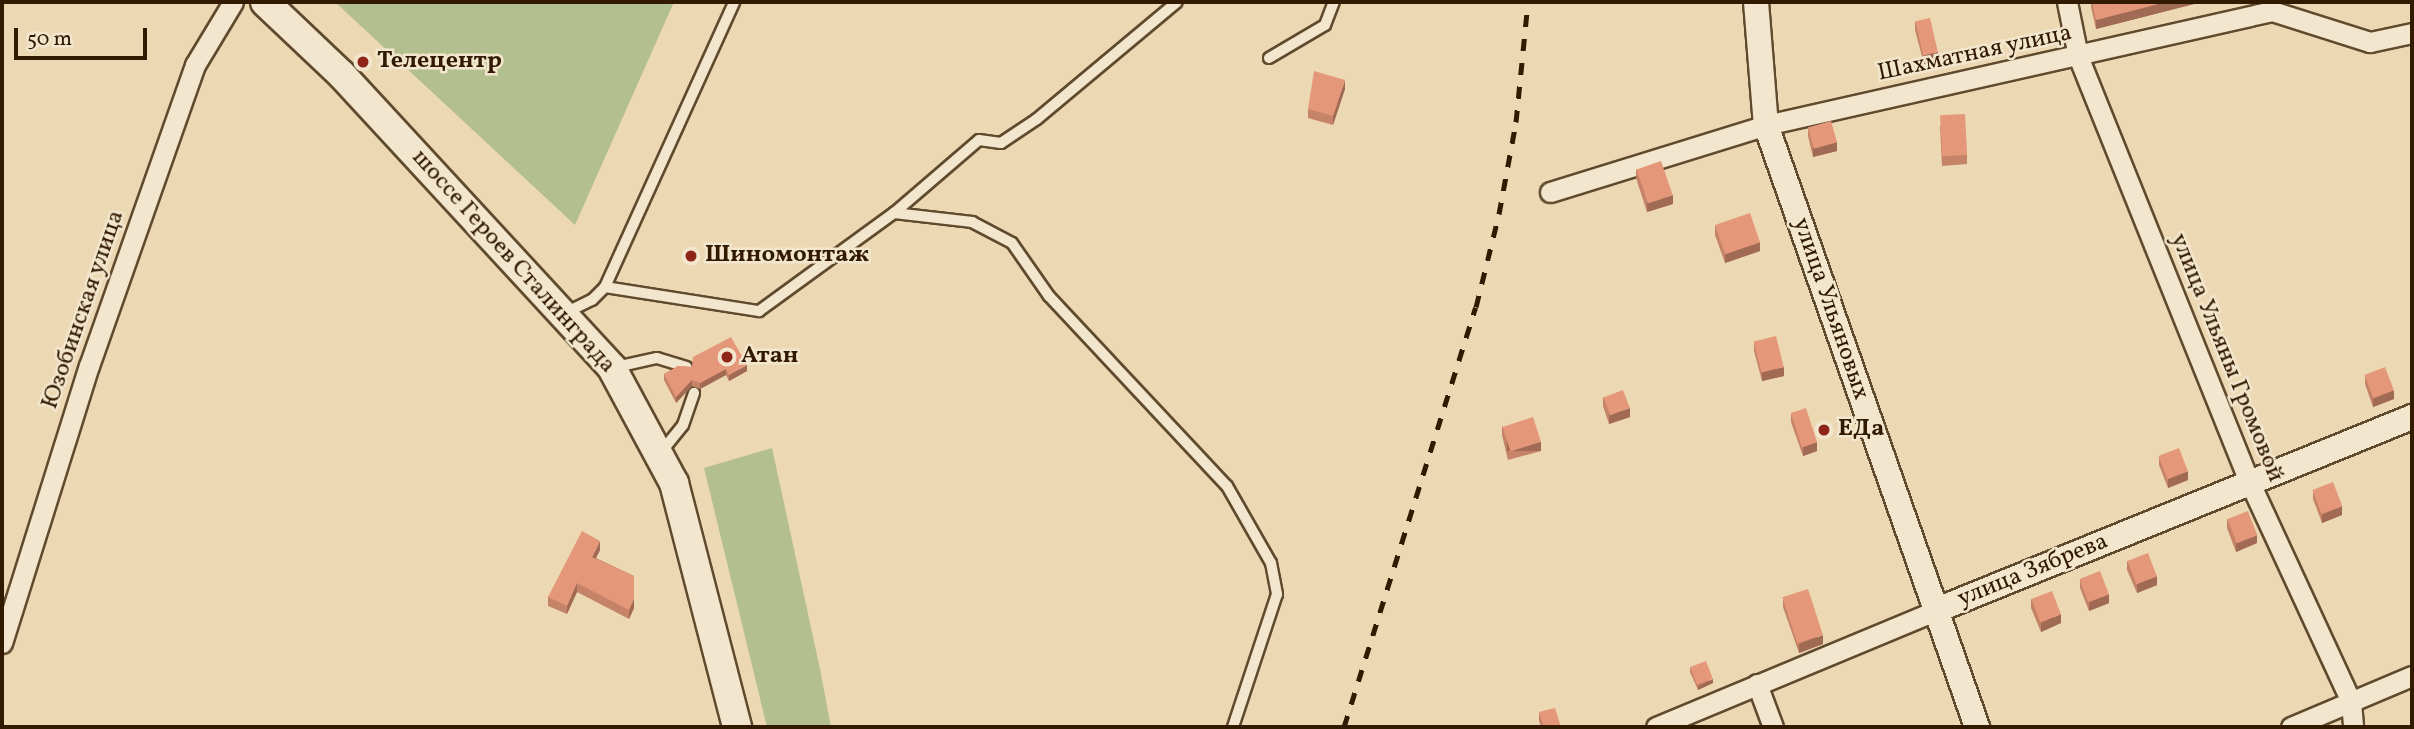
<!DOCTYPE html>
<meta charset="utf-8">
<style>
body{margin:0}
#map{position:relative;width:2414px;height:729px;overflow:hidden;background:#ecd8b3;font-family:Vollkorn,serif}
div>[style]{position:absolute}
.green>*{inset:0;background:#b4bf8f}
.roads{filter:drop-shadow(2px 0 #604a2d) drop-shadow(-2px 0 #604a2d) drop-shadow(0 2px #604a2d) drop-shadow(0 -2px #604a2d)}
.service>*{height:10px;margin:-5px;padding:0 5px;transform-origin:5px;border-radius:5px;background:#f3e6ce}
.minor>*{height:19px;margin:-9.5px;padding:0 9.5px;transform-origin:9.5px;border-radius:9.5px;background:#f3e6ce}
.tertiary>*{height:24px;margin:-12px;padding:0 12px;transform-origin:12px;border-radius:12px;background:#f3e6ce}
.secondary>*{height:28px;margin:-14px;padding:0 14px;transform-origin:14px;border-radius:14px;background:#f3e6ce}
.rail>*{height:5px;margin-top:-2.5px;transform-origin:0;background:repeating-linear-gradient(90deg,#321a00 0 12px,transparent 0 24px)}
.wall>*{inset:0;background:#c58368}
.shaded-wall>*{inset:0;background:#a06a55;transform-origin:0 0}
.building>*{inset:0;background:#e59879;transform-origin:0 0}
.dots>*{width:19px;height:19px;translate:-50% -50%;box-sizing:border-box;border:4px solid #f3e6ce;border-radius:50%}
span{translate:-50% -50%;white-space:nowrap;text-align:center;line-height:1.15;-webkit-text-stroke:5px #f3e6ce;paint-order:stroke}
.street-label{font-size:24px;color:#321a00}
.poi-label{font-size:24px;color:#321a00;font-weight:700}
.left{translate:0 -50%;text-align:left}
.frame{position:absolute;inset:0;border:4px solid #321a00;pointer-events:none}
.scale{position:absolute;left:14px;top:28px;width:133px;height:32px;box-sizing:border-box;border:4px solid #321a00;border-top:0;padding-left:9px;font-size:21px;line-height:24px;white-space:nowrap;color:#321a00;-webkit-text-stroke:5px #f3e6ce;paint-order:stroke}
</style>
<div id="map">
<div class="green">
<div style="clip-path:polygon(335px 2px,674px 2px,575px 225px)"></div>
<div style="clip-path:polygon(772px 448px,820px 669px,831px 727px,767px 727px,704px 468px)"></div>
</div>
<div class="roads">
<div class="service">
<div style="left:1269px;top:58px;width:65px;rotate:-30.5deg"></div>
<div style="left:1325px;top:25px;width:25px;rotate:-69deg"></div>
<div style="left:894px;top:213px;width:79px;rotate:6.6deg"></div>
<div style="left:972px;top:222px;width:45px;rotate:27.7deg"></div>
<div style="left:1012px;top:243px;width:65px;rotate:55.1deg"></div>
<div style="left:1049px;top:296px;width:260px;rotate:46.9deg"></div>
<div style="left:1227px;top:486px;width:89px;rotate:60.3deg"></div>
<div style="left:1271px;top:563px;width:32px;rotate:79deg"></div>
<div style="left:1277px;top:594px;width:140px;rotate:108.3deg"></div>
<div style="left:605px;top:287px;width:156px;rotate:8.9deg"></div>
<div style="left:759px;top:311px;width:167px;rotate:-36deg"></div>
<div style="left:894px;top:213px;width:112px;rotate:-40.7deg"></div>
<div style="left:979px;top:140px;width:22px;rotate:8deg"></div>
<div style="left:1001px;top:143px;width:43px;rotate:-33.7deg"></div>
<div style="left:1037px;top:119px;width:182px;rotate:-39.9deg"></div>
<div style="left:565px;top:313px;width:30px;rotate:-26deg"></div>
<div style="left:592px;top:300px;width:18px;rotate:-45deg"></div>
<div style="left:605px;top:287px;width:313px;rotate:-65.6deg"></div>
<div style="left:616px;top:367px;width:42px;rotate:-12.4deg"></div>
<div style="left:657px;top:358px;width:31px;rotate:17deg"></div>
<div style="left:662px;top:451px;width:33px;rotate:-51deg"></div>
<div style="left:683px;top:425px;width:34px;rotate:-71deg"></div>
</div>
<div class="minor">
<div style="left:2067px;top:2px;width:55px;rotate:78.5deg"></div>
<div style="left:2078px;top:56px;width:460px;rotate:68.1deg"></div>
<div style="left:2250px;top:483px;width:241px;rotate:65.2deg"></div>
<div style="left:2351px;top:702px;width:25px;rotate:85deg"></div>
<div style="left:1550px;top:192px;width:226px;rotate:-17.2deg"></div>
<div style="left:1766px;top:125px;width:519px;rotate:-12.7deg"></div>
<div style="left:2272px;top:11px;width:103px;rotate:17.6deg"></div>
<div style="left:2370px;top:42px;width:43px;rotate:-12.1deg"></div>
<div style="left:2px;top:643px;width:290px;rotate:-72.6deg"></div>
<div style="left:89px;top:366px;width:319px;rotate:-70.6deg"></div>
<div style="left:195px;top:65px;width:74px;rotate:-58.9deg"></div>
<div style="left:1757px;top:684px;width:46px;rotate:69.6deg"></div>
<div style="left:1656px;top:727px;width:304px;rotate:-22.6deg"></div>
<div style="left:2291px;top:727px;width:131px;rotate:-22.9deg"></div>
</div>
<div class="tertiary">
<div style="left:1756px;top:2px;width:123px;rotate:85.4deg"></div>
<div style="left:1766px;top:125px;width:638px;rotate:70.68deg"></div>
<div style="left:1937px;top:610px;width:513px;rotate:-22.11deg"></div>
</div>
<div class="secondary">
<div style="left:265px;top:2px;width:106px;rotate:43.5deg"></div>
<div style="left:342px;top:75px;width:398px;rotate:47.3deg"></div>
<div style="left:612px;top:368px;width:131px;rotate:61.7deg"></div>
<div style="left:674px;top:483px;width:252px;rotate:75.5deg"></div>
</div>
</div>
<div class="rail">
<div style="left:1344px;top:727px;width:440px;rotate:-72.6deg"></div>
<div style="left:1476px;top:307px;width:96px;rotate:-76.1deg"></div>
<div style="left:1499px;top:214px;width:94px;rotate:-79.5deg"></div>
<div style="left:1516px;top:122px;width:121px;rotate:-84.3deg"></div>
</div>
<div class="wall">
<div style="clip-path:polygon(2091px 2px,2202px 2px,2096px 29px,2091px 7px)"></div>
<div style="clip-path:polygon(1915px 21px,1938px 61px,1924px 64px,1915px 30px)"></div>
<div style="clip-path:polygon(1345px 89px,1333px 125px,1308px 118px,1308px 109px)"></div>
<div style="clip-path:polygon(1940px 125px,1967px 155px,1967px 164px,1942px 166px)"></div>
<div style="clip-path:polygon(1808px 127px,1837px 151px,1813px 157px,1808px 136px)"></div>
<div style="clip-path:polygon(1636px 169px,1673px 204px,1647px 212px,1636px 178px)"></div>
<div style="clip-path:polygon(1715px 226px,1760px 251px,1725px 263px,1715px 235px)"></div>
<div style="clip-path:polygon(1754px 342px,1784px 376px,1762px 381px,1754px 351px)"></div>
<div style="clip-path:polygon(678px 366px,747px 371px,729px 381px,726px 375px,700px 389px,692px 386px,676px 403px,664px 380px,664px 374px)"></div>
<div style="clip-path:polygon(2365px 375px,2394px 399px,2373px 407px,2365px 384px)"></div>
<div style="clip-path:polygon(1603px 397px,1630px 417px,1609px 424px,1603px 406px)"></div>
<div style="clip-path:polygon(1791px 413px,1817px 451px,1803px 456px,1791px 422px)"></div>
<div style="clip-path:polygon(1502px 426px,1541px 451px,1508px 460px,1502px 435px)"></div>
<div style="clip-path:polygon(2159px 456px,2188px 480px,2168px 488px,2159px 465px)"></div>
<div style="clip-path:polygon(2313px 490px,2342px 515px,2322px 523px,2313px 499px)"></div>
<div style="clip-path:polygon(2227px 519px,2257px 543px,2236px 552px,2227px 528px)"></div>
<div style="clip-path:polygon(600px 550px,596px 558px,634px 576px,634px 608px,629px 619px,577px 592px,567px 614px,548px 606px,548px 597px)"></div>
<div style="clip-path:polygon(2127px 561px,2157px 585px,2137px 593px,2127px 570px)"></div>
<div style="clip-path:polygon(2080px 579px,2109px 603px,2089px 611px,2080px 588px)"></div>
<div style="clip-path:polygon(1783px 598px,1823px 644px,1799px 653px,1783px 607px)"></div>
<div style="clip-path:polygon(2031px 599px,2061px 623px,2041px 632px,2031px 608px)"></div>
<div style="clip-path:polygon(1690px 668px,1713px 683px,1698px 690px,1690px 672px)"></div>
<div style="clip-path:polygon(1539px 712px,1561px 727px,1541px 727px,1539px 721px)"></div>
</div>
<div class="shaded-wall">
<div style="clip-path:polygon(2166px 2px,2202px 2px,2096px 29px,2096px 20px)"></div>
<div style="clip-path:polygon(1938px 52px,1938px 61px,1924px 64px,1924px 55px)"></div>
<div style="clip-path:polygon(1345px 80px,1345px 89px,1333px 125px,1333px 116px)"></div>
<div style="clip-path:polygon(1837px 142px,1837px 151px,1813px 157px,1813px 148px)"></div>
<div style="clip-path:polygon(1673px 195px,1673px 204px,1647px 212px,1647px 203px)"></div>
<div style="clip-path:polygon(1760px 242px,1760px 251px,1725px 263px,1725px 254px)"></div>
<div style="clip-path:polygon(747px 365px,747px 371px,729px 381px,729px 375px)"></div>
<div style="clip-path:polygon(1784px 367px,1784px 376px,1762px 381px,1762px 372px)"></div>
<div style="clip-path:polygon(726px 369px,726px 375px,700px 389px,700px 383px)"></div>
<div style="clip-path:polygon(692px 380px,692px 386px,676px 403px,676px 397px)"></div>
<div style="clip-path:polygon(2394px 390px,2394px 399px,2373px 407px,2373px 398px)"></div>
<div style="clip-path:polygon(1630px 408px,1630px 417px,1609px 424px,1609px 415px)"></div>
<div style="left:1541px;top:442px;width:9px;height:34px;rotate:90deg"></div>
<div style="clip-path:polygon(1817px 442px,1817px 451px,1803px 456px,1803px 447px)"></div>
<div style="clip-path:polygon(2188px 471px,2188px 480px,2168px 488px,2168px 479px)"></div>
<div style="clip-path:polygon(2342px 506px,2342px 515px,2322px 523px,2322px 514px)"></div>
<div style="clip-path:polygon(2257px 535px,2257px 543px,2236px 552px,2236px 543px)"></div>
<div style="clip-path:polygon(600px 541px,600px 550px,592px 566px,592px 557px)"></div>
<div style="clip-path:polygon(2157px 576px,2157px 585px,2137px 593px,2137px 584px)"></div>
<div style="clip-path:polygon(577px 583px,577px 592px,567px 614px,567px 606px)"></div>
<div style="clip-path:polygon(2109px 594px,2109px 603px,2089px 611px,2089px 602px)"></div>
<div style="clip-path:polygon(634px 599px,634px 608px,629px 619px,629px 610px)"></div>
<div style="clip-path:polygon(2061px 614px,2061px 623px,2041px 632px,2041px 623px)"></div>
<div style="clip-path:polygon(1823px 635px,1823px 644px,1799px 653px,1799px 644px)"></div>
<div style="clip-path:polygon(1713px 679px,1713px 683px,1698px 690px,1698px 686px)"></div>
</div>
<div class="building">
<div style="clip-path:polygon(2092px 2px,2166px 2px,2096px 20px)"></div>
<div style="left:1930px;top:18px;width:35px;height:15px;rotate:77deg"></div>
<div style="clip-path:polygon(1314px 71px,1345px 80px,1333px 116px,1308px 109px)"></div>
<div style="left:1965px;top:114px;width:41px;height:25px;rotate:87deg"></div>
<div style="left:1831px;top:121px;width:22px;height:24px;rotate:74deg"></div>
<div style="left:1661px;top:161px;width:36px;height:26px;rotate:71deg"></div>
<div style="left:1750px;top:213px;width:31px;height:37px;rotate:71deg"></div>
<div style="left:1776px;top:336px;width:32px;height:23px;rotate:76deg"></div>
<div style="clip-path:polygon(731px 337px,747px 365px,729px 375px,726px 369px,700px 383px,692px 380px,676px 397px,664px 374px,678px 366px,692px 367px,693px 357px)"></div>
<div style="left:2385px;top:367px;width:25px;height:22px;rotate:69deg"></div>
<div style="left:1623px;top:390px;width:19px;height:21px;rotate:69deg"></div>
<div style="left:1806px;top:408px;width:36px;height:16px;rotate:72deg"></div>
<div style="left:1533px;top:417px;width:26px;height:32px;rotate:72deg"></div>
<div style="left:2179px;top:448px;width:25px;height:22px;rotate:69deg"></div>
<div style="left:2333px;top:482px;width:26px;height:22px;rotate:69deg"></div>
<div style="left:2248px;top:511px;width:26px;height:22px;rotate:69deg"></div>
<div style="clip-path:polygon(582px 531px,600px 541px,592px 557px,634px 576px,634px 599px,629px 610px,577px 583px,567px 606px,548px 597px)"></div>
<div style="left:2148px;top:553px;width:25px;height:22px;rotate:69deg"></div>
<div style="left:2100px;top:571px;width:25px;height:22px;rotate:69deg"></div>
<div style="left:1808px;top:589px;width:48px;height:27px;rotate:72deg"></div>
<div style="left:2052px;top:591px;width:25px;height:22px;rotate:69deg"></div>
<div style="left:1706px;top:661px;width:19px;height:17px;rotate:69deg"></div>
<div style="clip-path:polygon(1555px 708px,1561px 727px,1544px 727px,1539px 712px)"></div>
</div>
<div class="dots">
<div style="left:363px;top:62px;background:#8f2418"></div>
<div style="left:691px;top:256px;background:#8f2418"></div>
<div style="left:727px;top:357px;background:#8f2418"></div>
<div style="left:1824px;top:430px;background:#8f2418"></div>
</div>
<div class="street-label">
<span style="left:1975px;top:54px;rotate:-12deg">Шахматная улица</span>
<span style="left:513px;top:262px;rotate:48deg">шоссе Героев Сталинграда</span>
<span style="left:1830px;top:309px;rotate:71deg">улица Ульяновых</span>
<span style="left:84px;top:310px;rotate:-71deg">Юзобинская улица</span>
<span style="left:2226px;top:358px;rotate:68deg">улица Ульяны Громовой</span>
<span style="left:2033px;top:571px;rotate:-22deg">улица Зябрева</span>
</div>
<div class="poi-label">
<span class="left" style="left:377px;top:62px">Телецентр</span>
<span class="left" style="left:705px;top:256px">Шиномонтаж</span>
<span class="left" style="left:741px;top:357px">Атан</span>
<span class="left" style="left:1838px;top:430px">ЕДа</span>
</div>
<div class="frame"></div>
<div class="scale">50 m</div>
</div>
